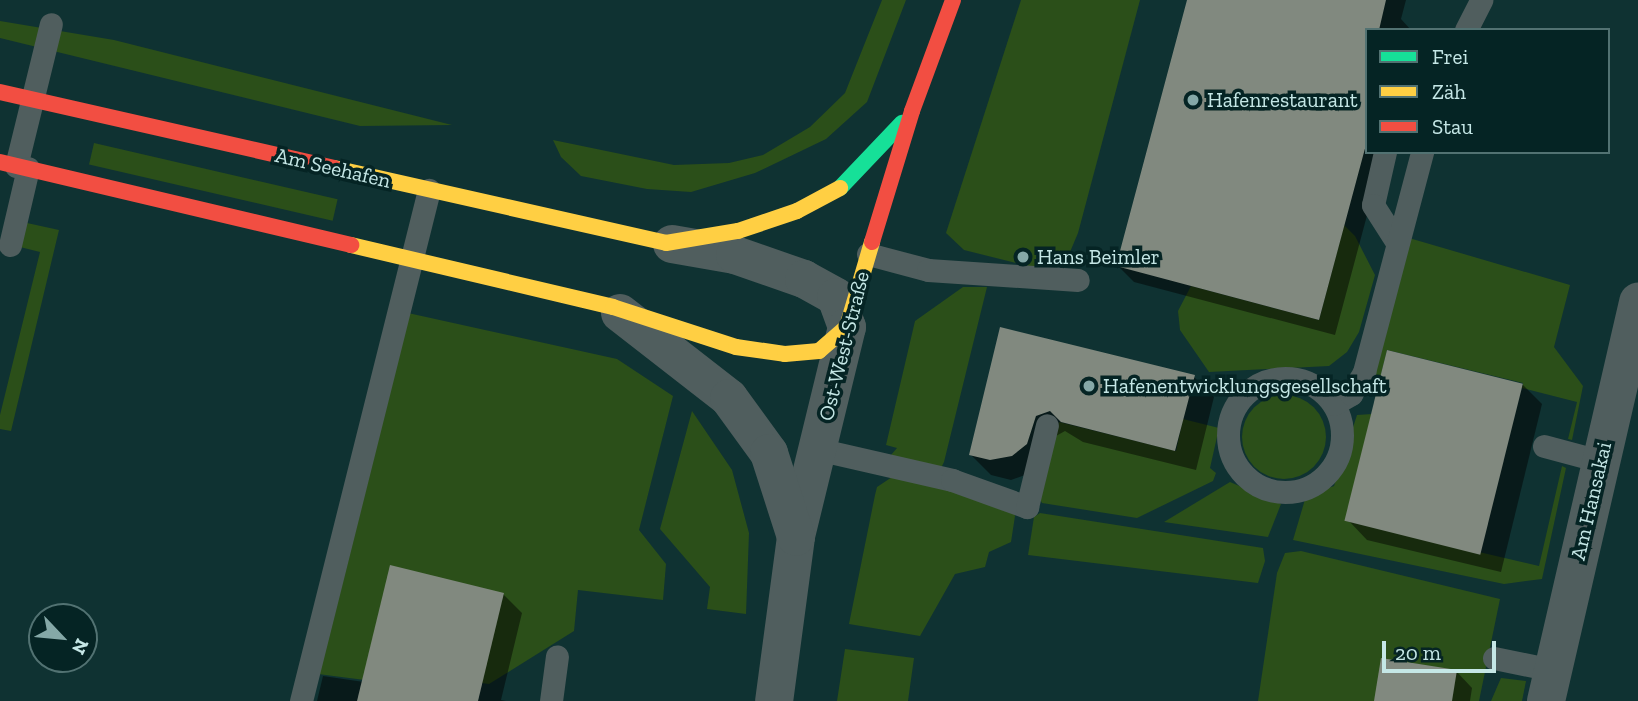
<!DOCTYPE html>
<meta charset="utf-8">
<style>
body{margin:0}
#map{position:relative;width:1638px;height:701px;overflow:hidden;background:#0f3232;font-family:"Zilla Slab",serif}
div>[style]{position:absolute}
.green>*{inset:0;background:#2b4f19;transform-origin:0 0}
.round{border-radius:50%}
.shadow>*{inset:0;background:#0007}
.building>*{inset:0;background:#81897f;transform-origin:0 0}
.lane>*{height:23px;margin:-11.5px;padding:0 11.5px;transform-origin:11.5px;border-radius:11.5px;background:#505e5e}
.lane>.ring{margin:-11.5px;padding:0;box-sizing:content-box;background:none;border:23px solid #505e5e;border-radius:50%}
.street>*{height:38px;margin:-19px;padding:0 19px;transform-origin:19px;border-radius:19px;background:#505e5e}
.fast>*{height:16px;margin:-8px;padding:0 8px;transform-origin:8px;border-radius:8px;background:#16e098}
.slow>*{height:16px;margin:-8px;padding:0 8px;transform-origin:8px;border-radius:8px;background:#ffcf43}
.jam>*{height:16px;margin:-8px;padding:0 8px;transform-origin:8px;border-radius:8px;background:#f24e42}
.dots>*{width:19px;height:19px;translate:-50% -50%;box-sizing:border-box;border:4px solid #052424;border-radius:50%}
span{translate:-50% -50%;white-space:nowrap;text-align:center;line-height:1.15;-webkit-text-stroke:7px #052424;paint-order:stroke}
.poi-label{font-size:21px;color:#c5e7e6}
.left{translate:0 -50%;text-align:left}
.street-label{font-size:21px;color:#c5e7e6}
.legend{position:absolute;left:1365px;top:28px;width:245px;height:126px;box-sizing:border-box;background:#052424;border:2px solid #527272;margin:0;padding:9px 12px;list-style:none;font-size:21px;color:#c5e7e6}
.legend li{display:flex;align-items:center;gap:14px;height:35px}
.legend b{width:35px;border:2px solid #527272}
.north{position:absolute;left:28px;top:603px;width:70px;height:70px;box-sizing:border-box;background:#052424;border:2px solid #527272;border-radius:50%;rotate:116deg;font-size:19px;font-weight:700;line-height:28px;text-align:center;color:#c5e7e6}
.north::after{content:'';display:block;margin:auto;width:24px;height:32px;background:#85a8a7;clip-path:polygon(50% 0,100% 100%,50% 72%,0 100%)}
.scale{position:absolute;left:1382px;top:641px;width:114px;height:32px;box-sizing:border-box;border:4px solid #c5e7e6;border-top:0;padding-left:9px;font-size:21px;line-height:24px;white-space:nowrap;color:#c5e7e6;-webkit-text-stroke:5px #052424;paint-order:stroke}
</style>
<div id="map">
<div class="green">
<div style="clip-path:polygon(882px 0,906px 0,867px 102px,826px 139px,755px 173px,691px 192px,647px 189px,581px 176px,561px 157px,553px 140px,674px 165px,729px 163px,763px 155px,810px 127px,845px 93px)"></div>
<div style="clip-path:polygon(1021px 0,1140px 0,1078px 233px,1070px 252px,1044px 270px,964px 250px,946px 233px)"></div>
<div style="clip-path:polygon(0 21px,114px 40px,452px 125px,360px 126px,0 38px)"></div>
<div style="left:94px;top:143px;width:250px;height:22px;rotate:13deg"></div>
<div style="clip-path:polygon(27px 223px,59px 230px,11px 431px,0 429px,0 415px,40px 252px,20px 247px)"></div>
<div style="clip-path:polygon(1344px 225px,1355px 236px,1375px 275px,1359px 332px,1347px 352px,1329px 366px,1209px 372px,1180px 330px,1178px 311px,1191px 286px,1319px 320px)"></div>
<div style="clip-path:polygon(1409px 238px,1570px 285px,1554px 347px,1583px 386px,1572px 440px,1568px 439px,1577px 402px,1522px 388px,1523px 383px,1387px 350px,1376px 395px,1365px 388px)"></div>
<div style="clip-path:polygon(963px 287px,987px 287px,944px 462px,941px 468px,891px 455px,897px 448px,886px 445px,915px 321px)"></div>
<div style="clip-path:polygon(408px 313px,617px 359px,673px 396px,639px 530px,666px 564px,663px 600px,578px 590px,574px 631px,489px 684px,395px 671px,388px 683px,318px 674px)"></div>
<div class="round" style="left:1242px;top:395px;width:84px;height:84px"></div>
<div style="clip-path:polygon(692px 411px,732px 470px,749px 533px,746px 614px,707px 609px,710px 587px,660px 529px)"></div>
<div style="clip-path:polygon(1372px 414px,1347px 521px,1539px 566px,1562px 466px,1566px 468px,1542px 579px,1504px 584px,1293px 540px,1306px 496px,1334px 486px,1357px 415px)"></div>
<div style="clip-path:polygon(1183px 419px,1219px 428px,1210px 468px,1216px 473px,1213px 481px,1137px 518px,1042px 503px,1039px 497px,1059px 422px,1176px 451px)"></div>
<div style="clip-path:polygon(892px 477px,999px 502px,1013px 507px,1015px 516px,1011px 542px,989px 552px,985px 567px,955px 574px,920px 636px,849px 624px,875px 495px,877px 487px)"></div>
<div style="clip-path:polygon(1230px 482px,1281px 504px,1268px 537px,1164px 522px)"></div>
<div style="clip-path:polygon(1040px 513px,1263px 548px,1265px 561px,1258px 583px,1028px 555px,1034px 517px)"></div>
<div style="clip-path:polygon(1301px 551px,1500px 599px,1479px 701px,1258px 701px,1277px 573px,1285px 553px)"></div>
<div style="clip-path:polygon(845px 649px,914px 658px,908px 701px,837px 701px)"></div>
<div style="clip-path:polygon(1501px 678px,1526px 681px,1522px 701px,1491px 701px)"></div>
</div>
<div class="shadow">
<div style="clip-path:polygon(1189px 0,1406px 0,1401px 19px,1411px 30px,1367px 30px,1367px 152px,1384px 152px,1335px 335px,1134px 282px,1118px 266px)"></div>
<div style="clip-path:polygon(1001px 329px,1194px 377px,1214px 397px,1196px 470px,1083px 442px,1065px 431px,1056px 436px,1042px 469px,1011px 480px,991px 475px,971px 455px)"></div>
<div style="clip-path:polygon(1522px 384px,1542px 404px,1501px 572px,1367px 540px,1348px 520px)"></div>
<div style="clip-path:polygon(503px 594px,522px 613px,501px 700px,506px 701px,317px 701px,323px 676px,364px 682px)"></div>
<div style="clip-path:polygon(1456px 671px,1472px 688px,1470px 701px,1375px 701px)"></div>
</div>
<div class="building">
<div style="clip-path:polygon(1187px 0,1386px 0,1379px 30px,1367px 30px,1367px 141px,1319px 320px,1116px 266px)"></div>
<div style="clip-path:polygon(1000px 327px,1195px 375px,1175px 451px,1061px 422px,1050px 411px,1036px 416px,1027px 444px,1012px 456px,990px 460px,969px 455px)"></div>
<div style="left:1387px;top:350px;width:140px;height:176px;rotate:14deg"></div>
<div style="clip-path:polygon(390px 565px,504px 593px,478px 701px,357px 701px)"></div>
<div style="clip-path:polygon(1381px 658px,1457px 670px,1452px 701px,1374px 701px)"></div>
</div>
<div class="lane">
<div style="left:1466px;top:30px;width:34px;rotate:-63deg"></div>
<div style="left:1385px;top:152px;width:54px;rotate:102.8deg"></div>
<div style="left:1373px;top:205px;width:43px;rotate:57.4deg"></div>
<div style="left:16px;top:166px;width:146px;rotate:-76.2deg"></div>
<div style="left:10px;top:245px;width:79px;rotate:-76.8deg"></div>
<div style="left:868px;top:254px;width:62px;rotate:14.9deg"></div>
<div style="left:928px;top:270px;width:150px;rotate:3.8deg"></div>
<div class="ring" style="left:1228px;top:378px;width:91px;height:91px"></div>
<div style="left:1334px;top:404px;width:20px;rotate:-30deg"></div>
<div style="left:1351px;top:394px;width:26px;rotate:-59deg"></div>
<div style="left:1364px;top:372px;width:228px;rotate:-75.2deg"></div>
<div style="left:1544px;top:446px;width:58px;rotate:15deg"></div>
<div style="left:817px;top:449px;width:139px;rotate:12.9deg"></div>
<div style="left:952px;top:480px;width:80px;rotate:19.8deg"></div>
<div style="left:1027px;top:507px;width:84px;rotate:-76.3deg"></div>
<div style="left:1494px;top:658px;width:60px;rotate:11.5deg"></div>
<div style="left:301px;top:701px;width:527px;rotate:-75.94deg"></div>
<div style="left:551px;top:701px;width:45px;rotate:-82.4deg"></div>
</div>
<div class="street">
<div style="left:672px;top:244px;width:64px;rotate:9.9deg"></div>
<div style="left:735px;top:255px;width:73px;rotate:19.2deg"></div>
<div style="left:804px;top:279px;width:37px;rotate:29deg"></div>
<div style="left:836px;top:297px;width:32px;rotate:70deg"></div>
<div style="left:847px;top:327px;width:216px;rotate:103.7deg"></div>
<div style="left:796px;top:537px;width:165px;rotate:97.6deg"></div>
<div style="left:620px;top:313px;width:138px;rotate:37.9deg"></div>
<div style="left:729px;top:398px;width:68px;rotate:54deg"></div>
<div style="left:769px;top:453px;width:88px;rotate:72.2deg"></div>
<div style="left:1546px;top:701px;width:410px;rotate:-77deg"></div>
</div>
<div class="fast">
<div style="left:840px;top:188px;width:90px;rotate:-46.4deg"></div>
</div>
<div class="slow">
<div style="left:334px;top:168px;width:340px;rotate:12.7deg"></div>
<div style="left:666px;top:243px;width:73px;rotate:-9.5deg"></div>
<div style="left:738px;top:231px;width:62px;rotate:-18.7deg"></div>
<div style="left:797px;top:211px;width:49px;rotate:-28.1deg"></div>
<div style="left:351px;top:245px;width:269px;rotate:13.3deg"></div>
<div style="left:613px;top:307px;width:129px;rotate:18deg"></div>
<div style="left:736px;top:347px;width:49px;rotate:8.1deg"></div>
<div style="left:785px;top:354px;width:34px;rotate:-5deg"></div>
<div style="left:819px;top:351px;width:37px;rotate:-41deg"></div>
<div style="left:847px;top:327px;width:89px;rotate:-73.6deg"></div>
</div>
<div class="jam">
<div style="left:0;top:92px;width:343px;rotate:12.8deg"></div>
<div style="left:0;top:162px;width:361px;rotate:13.3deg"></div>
<div style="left:872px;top:242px;width:137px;rotate:-73deg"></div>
<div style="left:912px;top:111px;width:118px;rotate:-69.7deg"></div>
</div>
<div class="dots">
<div style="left:1193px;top:100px;background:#85a8a7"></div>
<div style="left:1023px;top:257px;background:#85a8a7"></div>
<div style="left:1089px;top:386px;background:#85a8a7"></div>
</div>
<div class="poi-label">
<span class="left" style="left:1207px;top:100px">Hafenrestaurant</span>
<span class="left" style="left:1037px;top:257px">Hans Beimler</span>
<span class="left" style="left:1103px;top:386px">Hafenentwicklungsgesellschaft</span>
</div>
<div class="street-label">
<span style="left:333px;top:168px;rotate:13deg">Am Seehafen</span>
<span style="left:844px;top:346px;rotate:-76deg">Ost-West-Straße</span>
<span style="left:1591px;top:501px;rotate:-77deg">Am Hansakai</span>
</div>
<ul class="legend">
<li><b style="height:9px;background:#16e098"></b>Frei</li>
<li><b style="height:9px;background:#ffcf43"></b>Zäh</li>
<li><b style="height:9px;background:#f24e42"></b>Stau</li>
</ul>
<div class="north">N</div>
<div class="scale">20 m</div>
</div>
